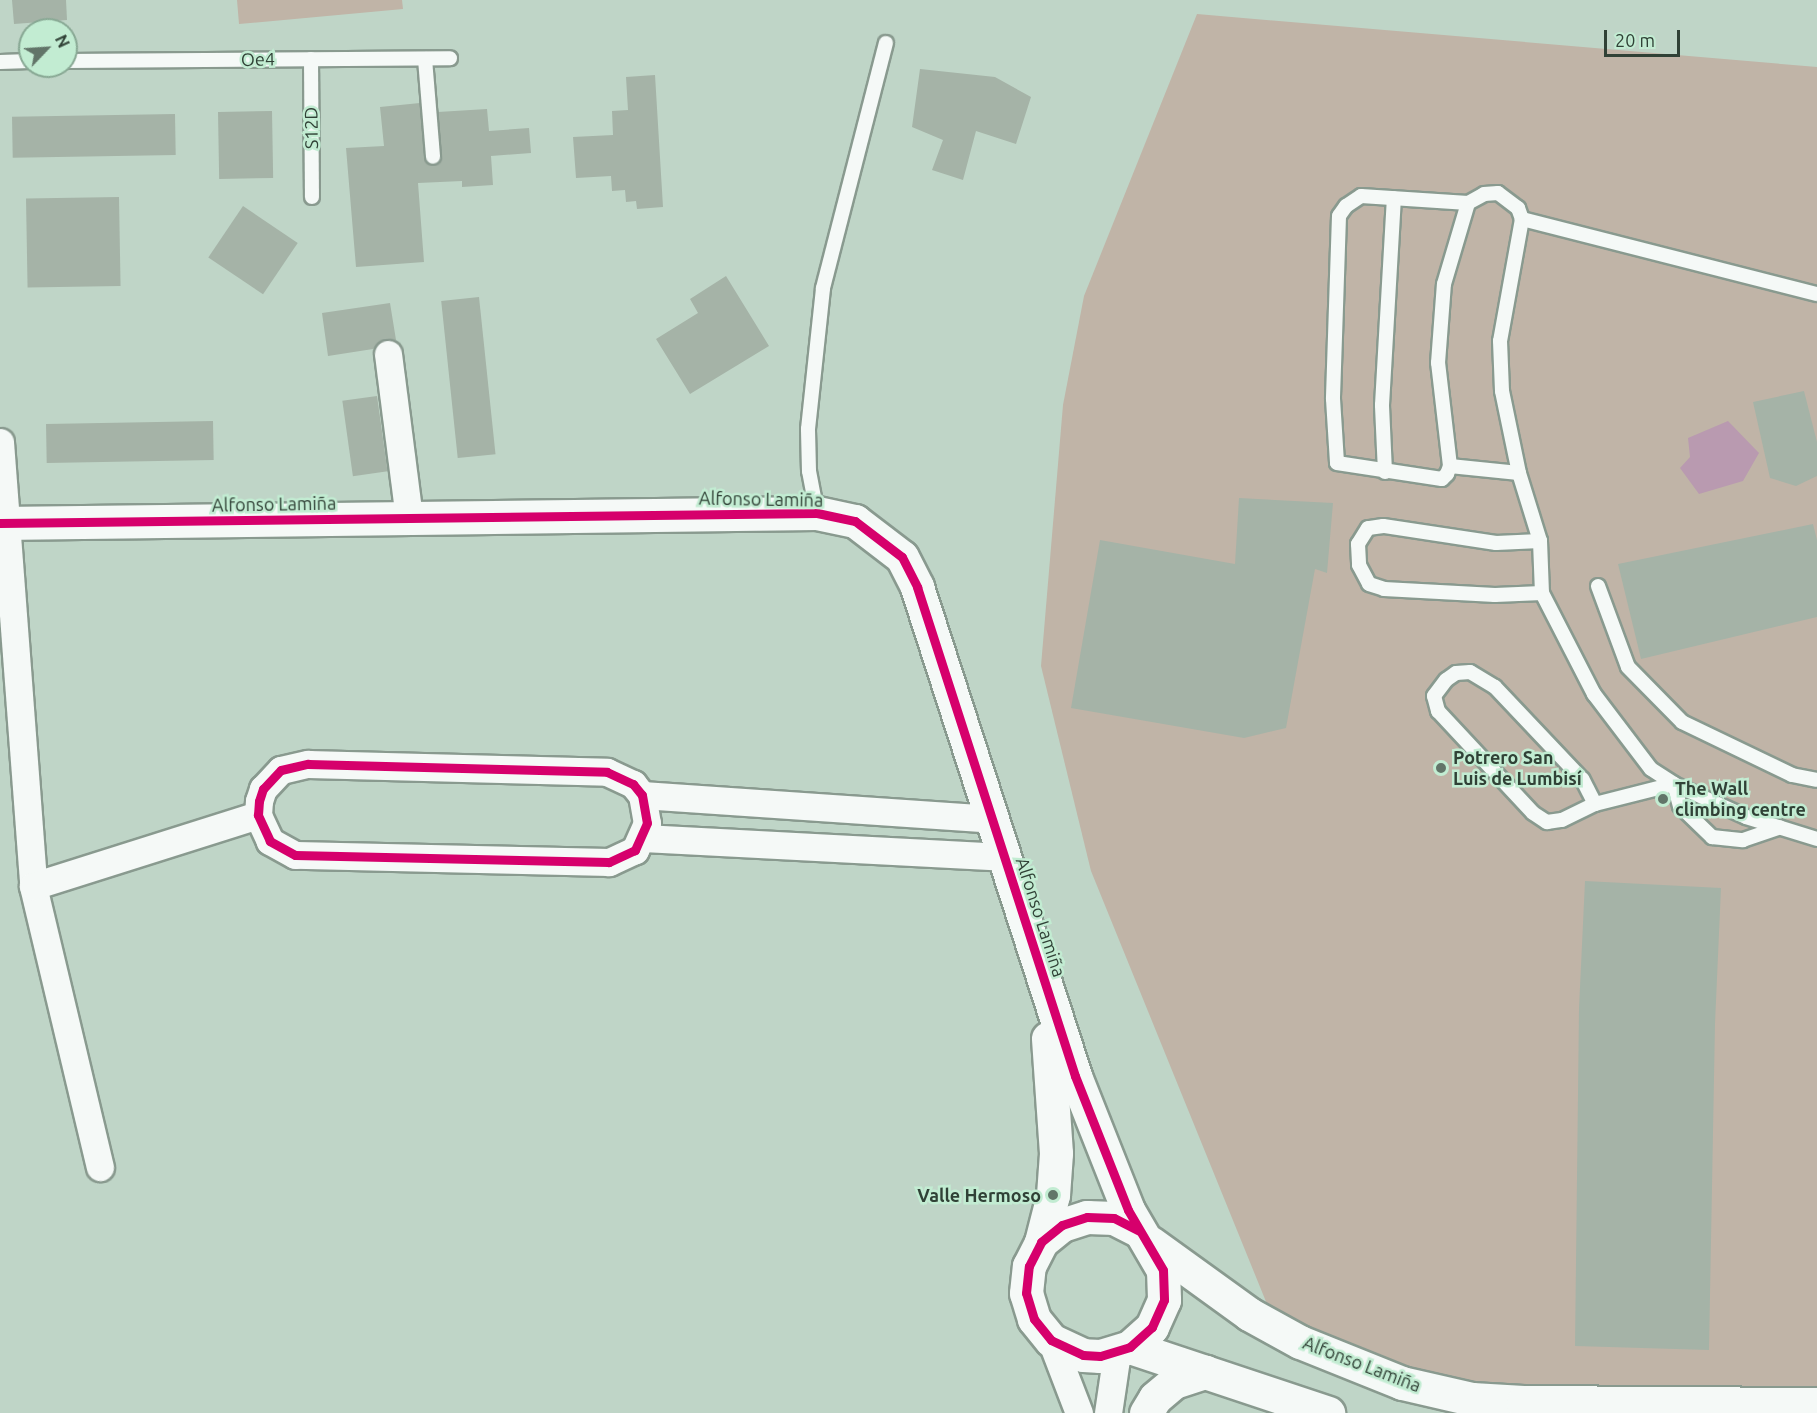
<!DOCTYPE html>
<meta charset="utf-8">
<style>
body{margin:0}
#map{position:relative;width:1817px;height:1413px;overflow:hidden;background:#bfd5c7;font-family:Ubuntu,sans-serif}
div>[style]{position:absolute}
.green>*{inset:0;background:#c0b4a7}
.water>*{inset:0;background:#b99ab0}
.building>*{inset:0;background:#a5b3a7;transform-origin:0 0}
.roads{filter:drop-shadow(2px 0 #899a8f) drop-shadow(-2px 0 #899a8f) drop-shadow(0 2px #899a8f) drop-shadow(0 -2px #899a8f)}
.service>*{height:14px;margin:-7px;padding:0 7px;transform-origin:7px;border-radius:7px;background:#f5f9f7}
.minor>*{height:27px;margin:-13.5px;padding:0 13.5px;transform-origin:13.5px;border-radius:13.5px;background:#f5f9f7}
.tertiary>*{height:33px;margin:-16.5px;padding:0 16.5px;transform-origin:16.5px;border-radius:16.5px;background:#f5f9f7}
.cycleway>*{height:9px;margin:-4.5px;padding:0 4.5px;transform-origin:4.5px;border-radius:4.5px;background:#d6006c}
.dots>*{width:16px;height:16px;translate:-50% -50%;box-sizing:border-box;border:3px solid #c2ecd2;border-radius:50%}
span{translate:-50% -50%;white-space:nowrap;text-align:center;line-height:1.15;-webkit-text-stroke:5px #c2ecd2;paint-order:stroke}
.street-label{font-size:18px;color:#304136}
.poi-label{font-size:18px;color:#304136;font-weight:700}
.left{translate:0 -50%;text-align:left}
.right{translate:-100% -50%;text-align:right}
.north{position:absolute;left:18px;top:18px;width:60px;height:60px;box-sizing:border-box;background:#c2ecd2;border:2px solid #88a894;border-radius:50%;rotate:65deg;font-size:16px;font-weight:700;line-height:24px;text-align:center;color:#304136}
.north::after{content:'';display:block;margin:auto;width:21px;height:27px;background:#627569;clip-path:polygon(50% 0,100% 100%,50% 72%,0 100%)}
.scale{position:absolute;left:1604px;top:30px;width:76px;height:27px;box-sizing:border-box;border:3px solid #304136;border-top:0;padding-left:8px;font-size:18px;line-height:21px;white-space:nowrap;color:#304136;-webkit-text-stroke:4px #c2ecd2;paint-order:stroke}
</style>
<div id="map">
<div class="green">
<div style="clip-path:polygon(237px 0,402px 0,403px 9px,239px 24px)"></div>
<div style="clip-path:polygon(1197px 14px,1817px 67px,1817px 1403px,1472px 1399px,1349px 1363px,1269px 1309px,1091px 871px,1041px 666px,1063px 405px,1084px 296px)"></div>
</div>
<div class="water">
<div style="clip-path:polygon(1728px 421px,1759px 453px,1743px 481px,1699px 494px,1680px 468px,1690px 457px,1688px 438px)"></div>
</div>
<div class="building">
<div style="clip-path:polygon(12px 0,66px 0,67px 20px,14px 24px)"></div>
<div style="clip-path:polygon(920px 69px,995px 77px,1031px 97px,1016px 144px,976px 131px,963px 180px,932px 170px,943px 140px,912px 127px)"></div>
<div style="clip-path:polygon(655px 75px,663px 207px,637px 209px,636px 201px,626px 202px,625px 190px,612px 191px,611px 176px,576px 178px,573px 137px,613px 135px,612px 111px,628px 110px,626px 77px)"></div>
<div style="clip-path:polygon(420px 103px,424px 158px,430px 165px,439px 164px,442px 157px,438px 112px,487px 109px,489px 131px,529px 128px,531px 153px,491px 156px,493px 185px,462px 187px,462px 181px,418px 183px,424px 262px,356px 267px,346px 148px,384px 146px,380px 107px)"></div>
<div style="left:272px;top:111px;width:67px;height:54px;rotate:89deg"></div>
<div style="left:175px;top:114px;width:41px;height:163px;rotate:89deg"></div>
<div style="left:119px;top:197px;width:89px;height:93px;rotate:89deg"></div>
<div style="left:243px;top:206px;width:66px;height:62px;rotate:34deg"></div>
<div style="clip-path:polygon(726px 276px,769px 346px,690px 394px,656px 339px,698px 313px,690px 299px)"></div>
<div style="left:479px;top:297px;width:158px;height:38px;rotate:84deg"></div>
<div style="clip-path:polygon(390px 303px,396px 340px,385px 339px,373px 349px,328px 356px,322px 313px)"></div>
<div style="clip-path:polygon(1804px 391px,1817px 442px,1817px 476px,1796px 486px,1770px 478px,1753px 402px)"></div>
<div style="left:377px;top:396px;width:76px;height:35px;rotate:82deg"></div>
<div style="left:213px;top:421px;width:39px;height:167px;rotate:89deg"></div>
<div style="clip-path:polygon(1239px 498px,1333px 503px,1327px 573px,1315px 569px,1286px 728px,1244px 738px,1071px 708px,1100px 540px,1235px 564px)"></div>
<div style="clip-path:polygon(1813px 524px,1817px 540px,1817px 617px,1641px 659px,1618px 564px)"></div>
<div style="clip-path:polygon(1585px 881px,1721px 888px,1715px 1024px,1709px 1350px,1575px 1346px,1579px 1008px)"></div>
</div>
<div class="roads">
<div class="service">
<div style="left:311px;top:59px;width:138px;rotate:89.6deg"></div>
<div style="left:425px;top:59px;width:98px;rotate:85.3deg"></div>
<div style="left:66px;top:61px;width:384px;rotate:-0.4deg"></div>
<div style="left:0;top:62px;width:30px;rotate:-2deg"></div>
<div style="left:1468px;top:203px;width:107px;rotate:-176.3deg"></div>
<div style="left:1361px;top:196px;width:18px;rotate:146deg"></div>
<div style="left:1346px;top:206px;width:12px;rotate:125deg"></div>
<div style="left:1339px;top:216px;width:183px;rotate:91.9deg"></div>
<div style="left:1333px;top:399px;width:64px;rotate:86.4deg"></div>
<div style="left:1337px;top:463px;width:106px;rotate:8.7deg"></div>
<div style="left:1442px;top:479px;width:7px;rotate:-45deg"></div>
<div style="left:1447px;top:474px;width:9px;rotate:-69deg"></div>
<div style="left:1450px;top:466px;width:104px;rotate:-96.6deg"></div>
<div style="left:1438px;top:363px;width:79px;rotate:-85.7deg"></div>
<div style="left:1444px;top:284px;width:84px;rotate:-73.5deg"></div>
<div style="left:1468px;top:203px;width:18px;rotate:-29deg"></div>
<div style="left:1484px;top:194px;width:14px;rotate:-4deg"></div>
<div style="left:1498px;top:193px;width:25px;rotate:37deg"></div>
<div style="left:1518px;top:208px;width:12px;rotate:70deg"></div>
<div style="left:1522px;top:219px;width:124px;rotate:100.2deg"></div>
<div style="left:1500px;top:341px;width:50px;rotate:87.7deg"></div>
<div style="left:1502px;top:391px;width:84px;rotate:78.3deg"></div>
<div style="left:1519px;top:473px;width:71px;rotate:72.8deg"></div>
<div style="left:1540px;top:541px;width:52px;rotate:87.8deg"></div>
<div style="left:1542px;top:593px;width:114px;rotate:62.8deg"></div>
<div style="left:1594px;top:694px;width:94px;rotate:52.8deg"></div>
<div style="left:1651px;top:769px;width:27px;rotate:33deg"></div>
<div style="left:1674px;top:784px;width:79px;rotate:24.6deg"></div>
<div style="left:1746px;top:817px;width:74px;rotate:17.2deg"></div>
<div style="left:1522px;top:219px;width:304px;rotate:14.3deg"></div>
<div style="left:1450px;top:466px;width:69px;rotate:5.8deg"></div>
<div style="left:1385px;top:472px;width:67px;rotate:-92.6deg"></div>
<div style="left:1382px;top:405px;width:207px;rotate:-86.7deg"></div>
<div style="left:817px;top:513px;width:43px;rotate:-100.8deg"></div>
<div style="left:809px;top:471px;width:42px;rotate:-91.4deg"></div>
<div style="left:808px;top:429px;width:142px;rotate:-83.9deg"></div>
<div style="left:823px;top:288px;width:253px;rotate:-75.6deg"></div>
<div style="left:1540px;top:541px;width:44px;rotate:177.4deg"></div>
<div style="left:1496px;top:543px;width:114px;rotate:-171.4deg"></div>
<div style="left:1383px;top:526px;width:15px;rotate:172deg"></div>
<div style="left:1368px;top:528px;width:19px;rotate:122deg"></div>
<div style="left:1358px;top:544px;width:21px;rotate:87deg"></div>
<div style="left:1359px;top:565px;width:21px;rotate:62deg"></div>
<div style="left:1369px;top:584px;width:16px;rotate:18deg"></div>
<div style="left:1384px;top:589px;width:111px;rotate:3.1deg"></div>
<div style="left:1495px;top:595px;width:47px;rotate:-2.4deg"></div>
<div style="left:1598px;top:586px;width:86px;rotate:69.7deg"></div>
<div style="left:1628px;top:667px;width:77px;rotate:45.5deg"></div>
<div style="left:1682px;top:722px;width:122px;rotate:25.7deg"></div>
<div style="left:1792px;top:775px;width:25px;rotate:11deg"></div>
<div style="left:1595px;top:804px;width:28px;rotate:-117deg"></div>
<div style="left:1582px;top:779px;width:127px;rotate:-133.4deg"></div>
<div style="left:1495px;top:687px;width:29px;rotate:-149deg"></div>
<div style="left:1470px;top:672px;width:14px;rotate:176deg"></div>
<div style="left:1456px;top:673px;width:12px;rotate:145deg"></div>
<div style="left:1446px;top:680px;width:20px;rotate:127deg"></div>
<div style="left:1434px;top:696px;width:16px;rotate:75deg"></div>
<div style="left:1438px;top:711px;width:139px;rotate:47deg"></div>
<div style="left:1533px;top:813px;width:17px;rotate:33deg"></div>
<div style="left:1547px;top:822px;width:15px;rotate:-8deg"></div>
<div style="left:1562px;top:820px;width:37px;rotate:-26deg"></div>
<div style="left:1595px;top:804px;width:81px;rotate:-14.2deg"></div>
<div style="left:1674px;top:784px;width:23px;rotate:75deg"></div>
<div style="left:1680px;top:806px;width:45px;rotate:44.1deg"></div>
<div style="left:1712px;top:837px;width:31px;rotate:6deg"></div>
<div style="left:1743px;top:840px;width:39px;rotate:-19deg"></div>
</div>
<div class="minor">
<div style="left:388px;top:354px;width:166px;rotate:82.7deg"></div>
<div style="left:0;top:442px;width:445px;rotate:85.7deg"></div>
<div style="left:33px;top:886px;width:289px;rotate:76.6deg"></div>
<div style="left:308px;top:764px;width:299px;rotate:1.5deg"></div>
<div style="left:607px;top:772px;width:29px;rotate:25deg"></div>
<div style="left:633px;top:784px;width:14px;rotate:51deg"></div>
<div style="left:642px;top:795px;width:28px;rotate:80deg"></div>
<div style="left:647px;top:823px;width:30px;rotate:114deg"></div>
<div style="left:635px;top:850px;width:29px;rotate:155deg"></div>
<div style="left:609px;top:862px;width:314px;rotate:-178.7deg"></div>
<div style="left:295px;top:855px;width:29px;rotate:-151deg"></div>
<div style="left:270px;top:841px;width:29px;rotate:-115deg"></div>
<div style="left:258px;top:815px;width:14px;rotate:-86deg"></div>
<div style="left:259px;top:801px;width:13px;rotate:-72deg"></div>
<div style="left:263px;top:789px;width:26px;rotate:-47deg"></div>
<div style="left:281px;top:770px;width:28px;rotate:-13deg"></div>
<div style="left:642px;top:795px;width:351px;rotate:3.9deg"></div>
<div style="left:643px;top:838px;width:361px;rotate:3deg"></div>
<div style="left:33px;top:886px;width:236px;rotate:-17.5deg"></div>
<div style="left:1051px;top:1340px;width:78px;rotate:69deg"></div>
<div style="left:1108px;top:1413px;width:62px;rotate:-81.6deg"></div>
</div>
<div class="tertiary">
<div style="left:0;top:523px;width:817px;rotate:-0.7deg"></div>
<div style="left:817px;top:513px;width:39px;rotate:12deg"></div>
<div style="left:855px;top:521px;width:59px;rotate:37.5deg"></div>
<div style="left:902px;top:557px;width:34px;rotate:63deg"></div>
<div style="left:917px;top:587px;width:514px;rotate:72.09deg"></div>
<div style="left:1075px;top:1076px;width:144px;rotate:68.4deg"></div>
<div style="left:1128px;top:1210px;width:69px;rotate:59.7deg"></div>
<div style="left:1163px;top:1270px;width:30px;rotate:88deg"></div>
<div style="left:1164px;top:1300px;width:30px;rotate:114deg"></div>
<div style="left:1152px;top:1327px;width:30px;rotate:138deg"></div>
<div style="left:1130px;top:1347px;width:31px;rotate:163deg"></div>
<div style="left:1100px;top:1356px;width:17px;rotate:-177deg"></div>
<div style="left:1083px;top:1355px;width:35px;rotate:-155deg"></div>
<div style="left:1051px;top:1340px;width:27px;rotate:-129deg"></div>
<div style="left:1034px;top:1319px;width:27px;rotate:-107deg"></div>
<div style="left:1026px;top:1293px;width:27px;rotate:-84deg"></div>
<div style="left:1029px;top:1266px;width:27px;rotate:-63deg"></div>
<div style="left:1041px;top:1242px;width:27px;rotate:-39deg"></div>
<div style="left:1062px;top:1225px;width:26px;rotate:-18deg"></div>
<div style="left:1087px;top:1217px;width:27px;rotate:2deg"></div>
<div style="left:1114px;top:1218px;width:27px;rotate:27deg"></div>
<div style="left:1041px;top:1242px;width:49px;rotate:-75.7deg"></div>
<div style="left:1053px;top:1195px;width:42px;rotate:-85.9deg"></div>
<div style="left:1056px;top:1153px;width:115px;rotate:-94deg"></div>
<div style="left:1151px;top:1243px;width:121px;rotate:35.9deg"></div>
<div style="left:1249px;top:1314px;width:58px;rotate:28.8deg"></div>
<div style="left:1300px;top:1342px;width:110px;rotate:21.9deg"></div>
<div style="left:1402px;top:1383px;width:72px;rotate:12.9deg"></div>
<div style="left:1472px;top:1399px;width:51px;rotate:3.4deg"></div>
<div style="left:1523px;top:1402px;width:294px;rotate:0.4deg"></div>
<div style="left:1130px;top:1347px;width:209px;rotate:18.4deg"></div>
<div style="left:1146px;top:1413px;width:17px;rotate:-59deg"></div>
<div style="left:1155px;top:1398px;width:25px;rotate:-40deg"></div>
<div style="left:1174px;top:1382px;width:33px;rotate:-18deg"></div>
</div>
</div>
<div class="cycleway">
<div style="left:0;top:523px;width:817px;rotate:-0.7deg"></div>
<div style="left:817px;top:513px;width:39px;rotate:12deg"></div>
<div style="left:855px;top:521px;width:59px;rotate:37.5deg"></div>
<div style="left:902px;top:557px;width:34px;rotate:63deg"></div>
<div style="left:917px;top:587px;width:514px;rotate:72.09deg"></div>
<div style="left:1075px;top:1076px;width:144px;rotate:68.4deg"></div>
<div style="left:1128px;top:1210px;width:69px;rotate:59.7deg"></div>
<div style="left:1163px;top:1270px;width:30px;rotate:88deg"></div>
<div style="left:1164px;top:1300px;width:30px;rotate:114deg"></div>
<div style="left:1152px;top:1327px;width:30px;rotate:138deg"></div>
<div style="left:1130px;top:1347px;width:31px;rotate:163deg"></div>
<div style="left:1100px;top:1356px;width:17px;rotate:-177deg"></div>
<div style="left:1083px;top:1355px;width:35px;rotate:-155deg"></div>
<div style="left:1051px;top:1340px;width:27px;rotate:-129deg"></div>
<div style="left:1034px;top:1319px;width:27px;rotate:-107deg"></div>
<div style="left:1026px;top:1293px;width:27px;rotate:-84deg"></div>
<div style="left:1029px;top:1266px;width:27px;rotate:-63deg"></div>
<div style="left:1041px;top:1242px;width:27px;rotate:-39deg"></div>
<div style="left:1062px;top:1225px;width:26px;rotate:-18deg"></div>
<div style="left:1087px;top:1217px;width:27px;rotate:2deg"></div>
<div style="left:1114px;top:1218px;width:27px;rotate:27deg"></div>
<div style="left:308px;top:764px;width:299px;rotate:1.5deg"></div>
<div style="left:607px;top:772px;width:29px;rotate:25deg"></div>
<div style="left:633px;top:784px;width:14px;rotate:51deg"></div>
<div style="left:642px;top:795px;width:28px;rotate:80deg"></div>
<div style="left:647px;top:823px;width:30px;rotate:114deg"></div>
<div style="left:635px;top:850px;width:29px;rotate:155deg"></div>
<div style="left:609px;top:862px;width:314px;rotate:-178.7deg"></div>
<div style="left:295px;top:855px;width:29px;rotate:-151deg"></div>
<div style="left:270px;top:841px;width:29px;rotate:-115deg"></div>
<div style="left:258px;top:815px;width:14px;rotate:-86deg"></div>
<div style="left:259px;top:801px;width:13px;rotate:-72deg"></div>
<div style="left:263px;top:789px;width:26px;rotate:-47deg"></div>
<div style="left:281px;top:770px;width:28px;rotate:-13deg"></div>
</div>
<div class="dots">
<div style="left:1441px;top:768px;background:#627569"></div>
<div style="left:1663px;top:799px;background:#627569"></div>
<div style="left:1053px;top:1195px;background:#627569"></div>
</div>
<div class="street-label">
<span style="left:258px;top:59px;rotate:-1deg">Oe4</span>
<span style="left:311px;top:128px;rotate:-91deg">S12D</span>
<span style="left:761px;top:499px;rotate:1deg">Alfonso Lamiña</span>
<span style="left:274px;top:504px;rotate:-1deg">Alfonso Lamiña</span>
<span style="left:1041px;top:917px;rotate:72deg">Alfonso Lamiña</span>
<span style="left:1362px;top:1364px;rotate:21deg">Alfonso Lamiña</span>
</div>
<div class="poi-label">
<span class="left" style="left:1453px;top:768px">Potrero San<br>Luis de Lumbisí</span>
<span class="left" style="left:1675px;top:799px">The Wall<br>climbing centre</span>
<span class="right" style="left:1041px;top:1195px">Valle Hermoso</span>
</div>
<div class="north">N</div>
<div class="scale">20 m</div>
</div>
